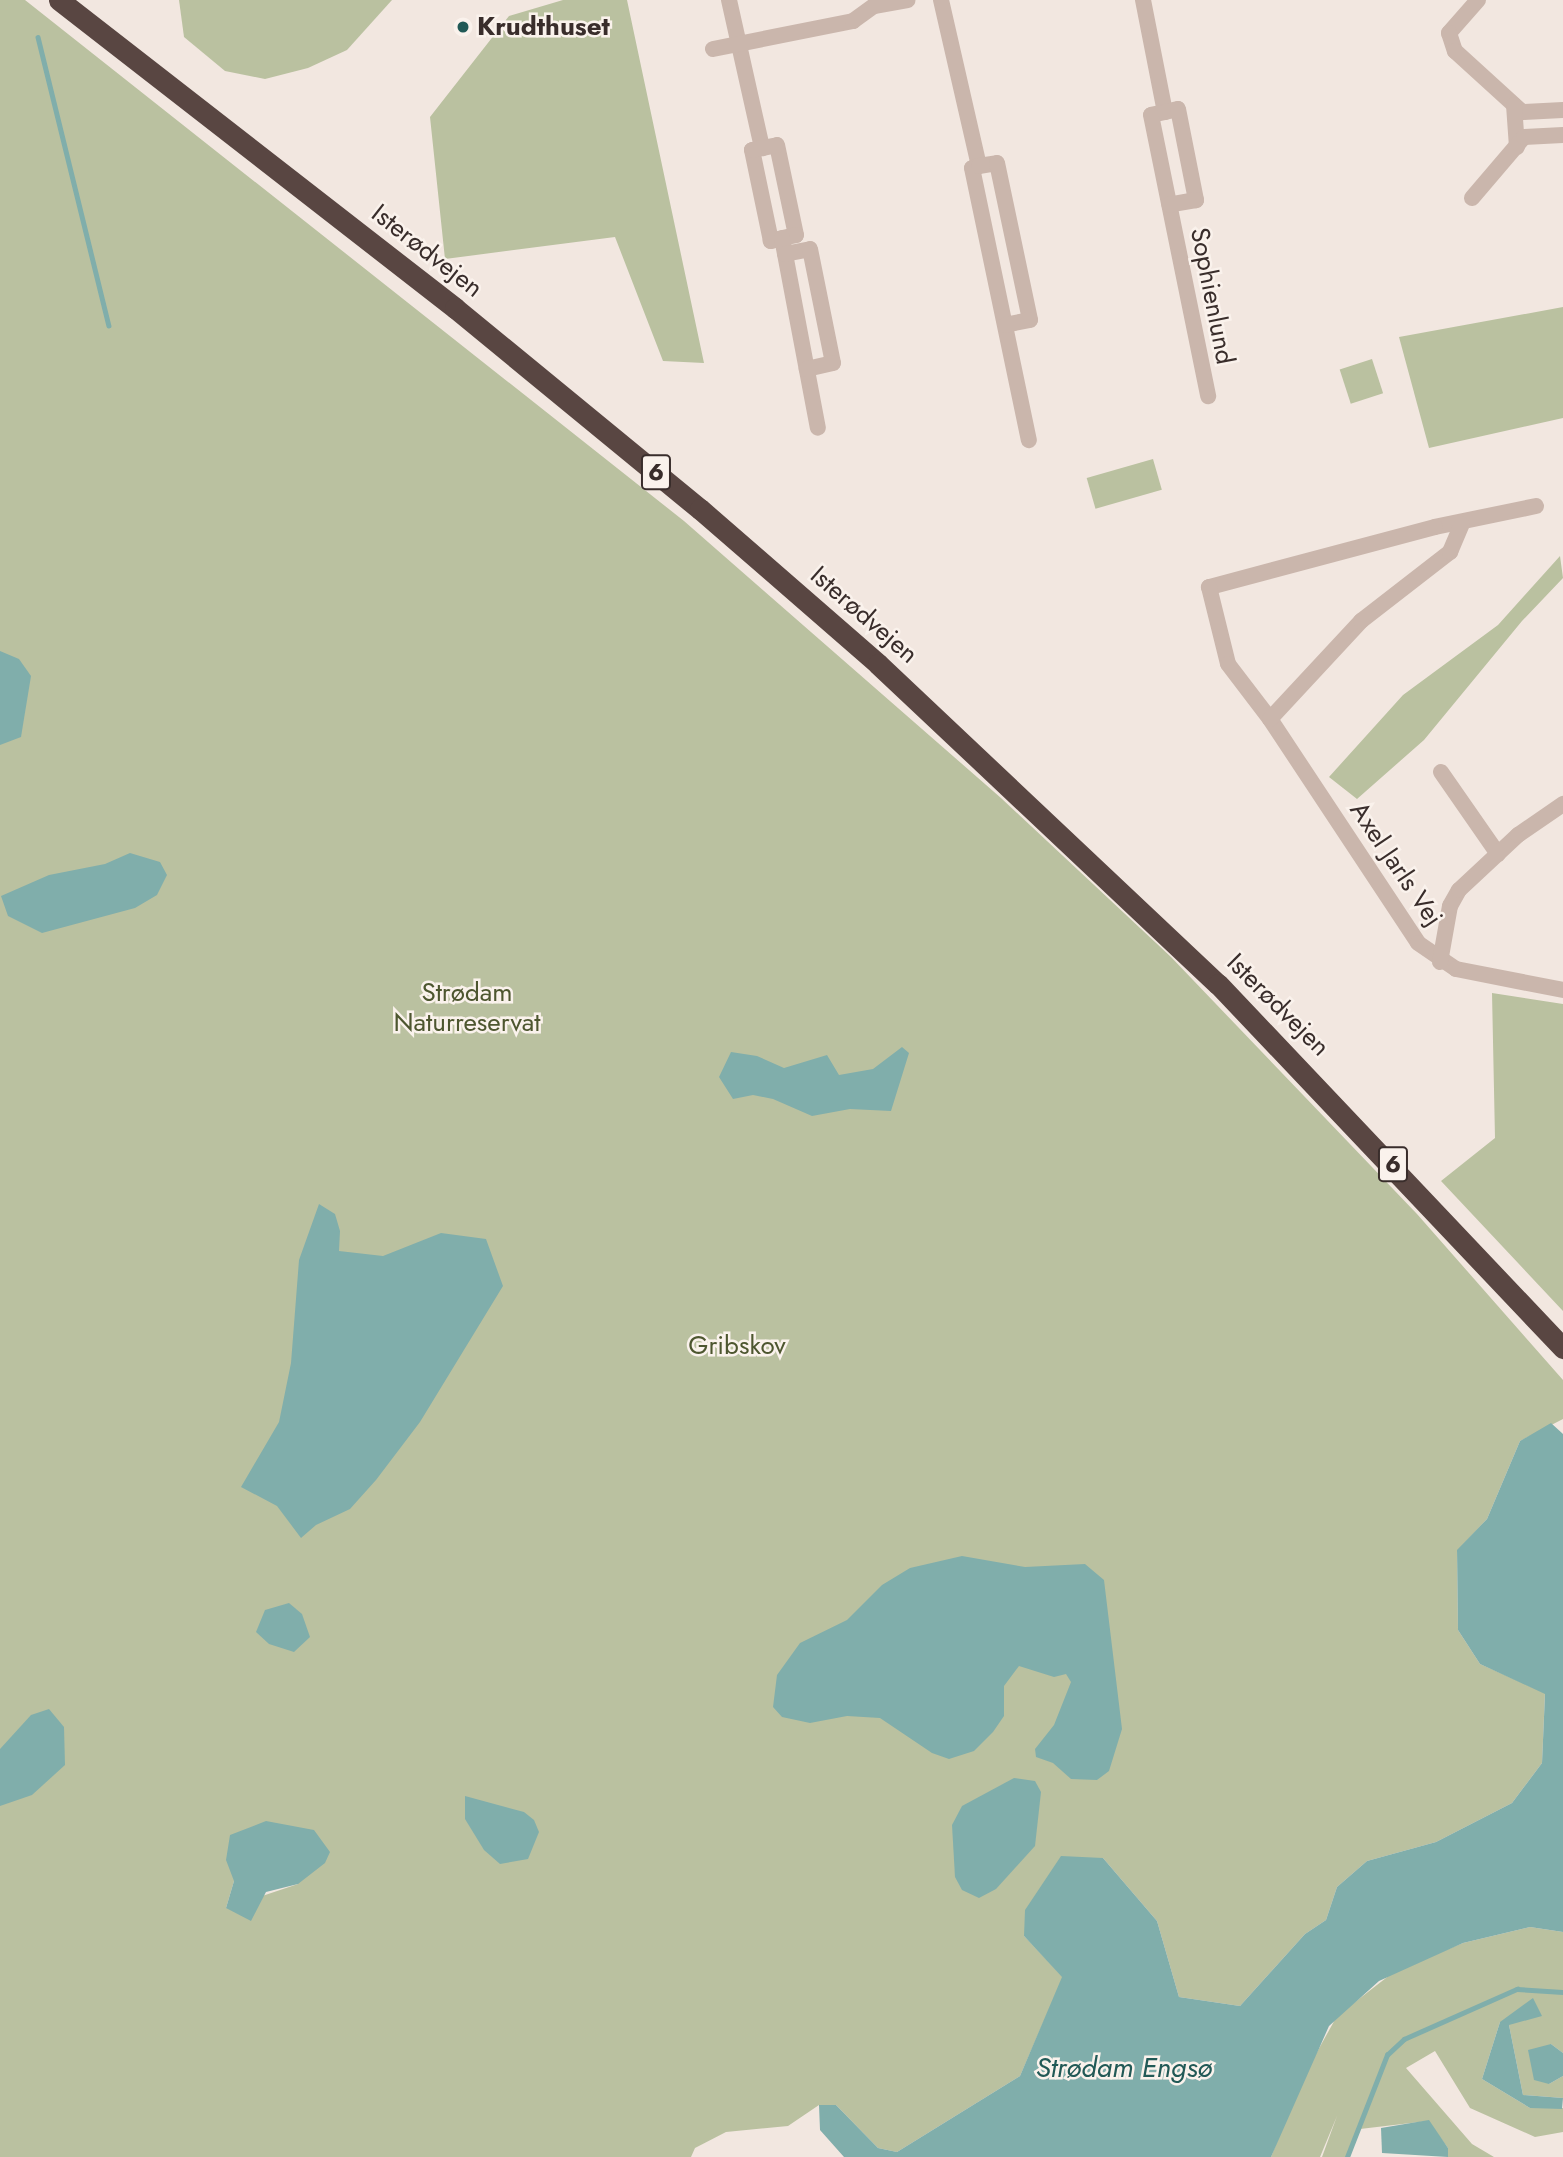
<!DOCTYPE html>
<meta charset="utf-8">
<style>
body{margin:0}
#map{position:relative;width:1563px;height:2157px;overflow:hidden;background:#f2e7e0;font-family:Jost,sans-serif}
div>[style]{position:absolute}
.green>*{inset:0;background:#bac1a0;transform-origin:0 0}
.water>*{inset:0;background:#80aeab}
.stream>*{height:4.5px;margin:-2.25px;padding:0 2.25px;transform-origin:2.25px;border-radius:2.25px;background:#80aeab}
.minor>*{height:16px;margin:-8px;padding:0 8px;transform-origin:8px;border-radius:8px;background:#cab6ac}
.highway>*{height:21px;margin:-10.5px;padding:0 10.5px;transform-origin:10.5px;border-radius:10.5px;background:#594642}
.dots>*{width:19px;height:19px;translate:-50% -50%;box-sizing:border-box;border:4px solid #faf2ec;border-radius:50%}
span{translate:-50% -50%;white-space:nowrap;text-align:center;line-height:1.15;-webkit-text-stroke:5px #faf2ec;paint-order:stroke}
.shield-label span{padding:2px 5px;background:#faf2ec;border:2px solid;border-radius:5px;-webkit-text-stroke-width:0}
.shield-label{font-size:24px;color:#392d2b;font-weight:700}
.poi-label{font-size:26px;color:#392d2b;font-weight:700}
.left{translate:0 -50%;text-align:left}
.street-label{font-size:26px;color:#392d2b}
.park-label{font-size:26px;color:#4d562f}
.water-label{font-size:28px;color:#215956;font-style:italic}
</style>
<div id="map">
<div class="green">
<div style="clip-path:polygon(evenodd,0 0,25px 0,684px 521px,1001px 798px,1171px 957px,1417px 1214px,1563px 1380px,1563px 1419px,1520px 1441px,1487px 1519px,1457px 1551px,1458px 1630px,1480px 1664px,1545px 1693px,1542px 1763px,1512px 1803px,1436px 1842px,1367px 1861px,1337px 1887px,1326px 1920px,1305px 1934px,1240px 2006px,1179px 1997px,1157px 1921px,1103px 1858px,1024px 1936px,1063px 1977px,1020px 2076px,897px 2152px,878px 2148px,836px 2105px,819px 2105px,788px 2126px,726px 2132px,695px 2148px,691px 2157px,0 2157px,0 0,234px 1881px,298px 1884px,226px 1908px,234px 1881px)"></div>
<div style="clip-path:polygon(179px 0,392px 0,347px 50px,308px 68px,265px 79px,225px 71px,184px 37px)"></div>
<div style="clip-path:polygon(563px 0,627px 0,704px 363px,663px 361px,615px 237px,445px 259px,430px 117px,509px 16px)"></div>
<div style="clip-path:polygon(1563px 307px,1563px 418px,1429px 448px,1399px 337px)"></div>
<div style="left:1372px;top:359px;width:36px;height:34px;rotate:72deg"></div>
<div style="left:1153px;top:459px;width:32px;height:69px;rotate:74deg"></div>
<div style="clip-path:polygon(1560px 556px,1563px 578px,1522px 621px,1424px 740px,1357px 799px,1329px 777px,1403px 695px,1498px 625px)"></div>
<div style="clip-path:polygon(1492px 993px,1563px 1004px,1563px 1311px,1441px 1181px,1495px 1138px)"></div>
<div style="clip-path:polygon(1530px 1927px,1563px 1932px,1563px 2053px,1551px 2044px,1549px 2084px,1563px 2076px,1563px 2098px,1523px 2095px,1509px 2025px,1500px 2022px,1482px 2079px,1530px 2108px,1563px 2108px,1563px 2132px,1535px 2137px,1470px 2108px,1435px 2051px,1406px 2068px,1472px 2144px,1494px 2157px,1448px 2157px,1448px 2148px,1428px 2121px,1360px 2129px,1347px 2157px,1322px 2157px,1337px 2116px,1320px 2157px,1271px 2157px,1302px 2079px,1337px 2016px,1395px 1971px,1463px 1943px)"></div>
</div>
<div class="water">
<div style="clip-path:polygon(0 651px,19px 659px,31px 676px,21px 737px,0 745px)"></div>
<div style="clip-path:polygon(130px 853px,160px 862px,167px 875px,157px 895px,135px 908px,42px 933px,8px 916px,1px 896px,49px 875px,105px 864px)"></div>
<div style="clip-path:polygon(902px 1047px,909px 1053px,891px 1111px,850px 1109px,812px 1116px,773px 1099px,753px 1095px,733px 1099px,719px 1077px,731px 1052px,757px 1056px,784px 1068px,827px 1055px,839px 1075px,873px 1069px)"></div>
<div style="clip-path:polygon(319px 1204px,335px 1214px,340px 1231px,339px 1251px,383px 1256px,441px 1233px,486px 1239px,503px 1286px,420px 1422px,376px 1480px,350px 1509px,316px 1525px,301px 1538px,277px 1506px,241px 1487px,279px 1422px,291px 1363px,299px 1260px)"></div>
<div style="clip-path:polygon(1551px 1423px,1563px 1434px,1563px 1932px,1530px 1927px,1463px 1943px,1379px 1981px,1329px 2026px,1271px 2157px,844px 2157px,820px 2130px,819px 2105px,836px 2105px,878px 2148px,897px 2152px,1020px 2076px,1062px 1977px,1024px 1936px,1025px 1910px,1061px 1856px,1103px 1858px,1157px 1921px,1179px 1997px,1240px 2006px,1305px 1934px,1326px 1920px,1337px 1887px,1367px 1861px,1436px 1842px,1512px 1803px,1542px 1763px,1545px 1694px,1480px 1664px,1458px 1630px,1457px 1550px,1487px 1519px,1520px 1441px)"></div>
<div style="clip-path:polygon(962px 1556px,1025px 1567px,1085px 1564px,1104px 1580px,1122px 1729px,1109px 1771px,1097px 1780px,1071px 1779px,1053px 1763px,1036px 1757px,1035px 1749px,1054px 1725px,1071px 1682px,1066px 1674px,1054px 1677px,1019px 1666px,1004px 1686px,1004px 1716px,993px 1732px,974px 1751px,949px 1759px,932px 1753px,880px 1718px,847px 1716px,810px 1723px,782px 1717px,773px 1707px,777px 1675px,800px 1643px,847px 1620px,882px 1585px,910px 1568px)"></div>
<div style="clip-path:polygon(289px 1603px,302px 1614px,310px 1637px,294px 1652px,269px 1644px,256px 1632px,265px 1610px)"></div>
<div style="clip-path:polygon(49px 1709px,64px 1727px,65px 1765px,32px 1795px,0 1806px,0 1749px,31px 1715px)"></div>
<div style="clip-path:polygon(1014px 1778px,1035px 1781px,1041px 1792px,1035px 1846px,996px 1889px,979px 1898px,962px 1890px,955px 1877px,952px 1825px,962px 1806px)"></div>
<div style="clip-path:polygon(465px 1796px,524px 1812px,534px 1820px,539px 1832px,528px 1859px,500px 1864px,484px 1850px,465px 1819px)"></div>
<div style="clip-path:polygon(266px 1821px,314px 1830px,330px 1852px,325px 1863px,298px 1884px,266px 1892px,251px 1921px,226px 1908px,234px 1881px,226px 1860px,230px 1835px)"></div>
<div style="clip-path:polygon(1533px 1998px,1542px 2016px,1509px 2025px,1523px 2095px,1563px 2098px,1562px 2109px,1530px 2108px,1482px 2079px,1500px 2022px)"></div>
<div style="clip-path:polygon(1551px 2044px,1563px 2053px,1563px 2076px,1549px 2084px,1534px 2080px,1528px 2050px)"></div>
<div style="clip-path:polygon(1429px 2120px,1448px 2148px,1448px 2157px,1382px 2153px,1381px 2128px)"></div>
</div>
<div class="stream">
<div style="left:38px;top:37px;width:297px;rotate:76.2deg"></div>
<div style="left:1347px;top:2157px;width:110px;rotate:-68.6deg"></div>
<div style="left:1387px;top:2055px;width:23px;rotate:-43deg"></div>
<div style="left:1404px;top:2039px;width:124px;rotate:-23.9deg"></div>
<div style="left:1517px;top:1989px;width:46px;rotate:3.7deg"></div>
</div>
<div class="minor">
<div style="left:729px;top:0;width:152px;rotate:77.4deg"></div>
<div style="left:941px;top:0;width:170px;rotate:77.1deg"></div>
<div style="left:979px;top:166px;width:7px;rotate:164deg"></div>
<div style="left:972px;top:168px;width:278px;rotate:78.2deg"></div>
<div style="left:1143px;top:0;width:114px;rotate:78.9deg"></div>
<div style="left:1165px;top:112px;width:14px;rotate:168deg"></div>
<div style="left:1151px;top:115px;width:287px;rotate:78.5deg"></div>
<div style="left:1478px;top:0;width:44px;rotate:131.3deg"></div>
<div style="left:1449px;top:33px;width:19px;rotate:72deg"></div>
<div style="left:1455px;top:51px;width:91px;rotate:42.3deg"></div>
<div style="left:1522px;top:112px;width:41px;rotate:-2.8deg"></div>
<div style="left:713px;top:49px;width:143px;rotate:-11.3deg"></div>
<div style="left:853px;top:21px;width:26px;rotate:-36deg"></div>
<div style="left:874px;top:6px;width:34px;rotate:-10deg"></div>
<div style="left:1514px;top:105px;width:42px;rotate:85.9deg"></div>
<div style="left:1165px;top:112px;width:13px;rotate:-13deg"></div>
<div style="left:1178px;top:109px;width:93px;rotate:78.8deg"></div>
<div style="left:1196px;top:200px;width:27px;rotate:170deg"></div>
<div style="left:777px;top:145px;width:92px;rotate:78.1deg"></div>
<div style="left:796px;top:235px;width:26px;rotate:167deg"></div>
<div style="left:771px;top:241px;width:93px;rotate:-101.8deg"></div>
<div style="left:752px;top:150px;width:25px;rotate:-11deg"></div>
<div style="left:979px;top:166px;width:18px;rotate:-9deg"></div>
<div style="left:997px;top:163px;width:160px;rotate:78.1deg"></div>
<div style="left:1030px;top:320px;width:25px;rotate:169deg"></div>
<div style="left:1472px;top:198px;width:80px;rotate:-49.6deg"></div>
<div style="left:1524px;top:137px;width:39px;rotate:-3deg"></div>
<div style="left:782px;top:238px;width:193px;rotate:79.3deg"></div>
<div style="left:785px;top:254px;width:25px;rotate:-11deg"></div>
<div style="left:810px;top:249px;width:116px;rotate:78.6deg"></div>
<div style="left:833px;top:363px;width:27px;rotate:167deg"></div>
<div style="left:1536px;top:506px;width:103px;rotate:168.3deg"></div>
<div style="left:1435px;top:527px;width:234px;rotate:165.1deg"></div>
<div style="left:1209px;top:587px;width:79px;rotate:76.1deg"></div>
<div style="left:1228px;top:664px;width:69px;rotate:52.6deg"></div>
<div style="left:1270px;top:719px;width:268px;rotate:56.5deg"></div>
<div style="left:1418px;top:943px;width:46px;rotate:34.4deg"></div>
<div style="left:1456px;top:969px;width:109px;rotate:11.1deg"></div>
<div style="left:1270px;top:719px;width:134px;rotate:-47.1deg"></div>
<div style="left:1361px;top:621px;width:113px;rotate:-37.8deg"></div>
<div style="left:1450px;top:552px;width:30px;rotate:-67deg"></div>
<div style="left:1441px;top:772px;width:100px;rotate:55.2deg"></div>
<div style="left:1440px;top:962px;width:57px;rotate:-79.9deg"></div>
<div style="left:1450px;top:906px;width:18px;rotate:-61deg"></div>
<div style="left:1459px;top:890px;width:81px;rotate:-43deg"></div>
<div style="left:1518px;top:835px;width:55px;rotate:-34.6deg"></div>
</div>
<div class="highway">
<div style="left:59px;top:0;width:502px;rotate:37.87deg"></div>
<div style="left:455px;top:308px;width:317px;rotate:39.4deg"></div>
<div style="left:700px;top:509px;width:236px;rotate:41deg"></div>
<div style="left:878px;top:664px;width:467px;rotate:43.3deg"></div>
<div style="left:1218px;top:984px;width:502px;rotate:46.54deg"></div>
</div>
<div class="dots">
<div style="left:463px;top:27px;background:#215956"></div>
</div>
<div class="shield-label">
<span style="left:656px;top:472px">6</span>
<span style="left:1393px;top:1164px">6</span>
</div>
<div class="poi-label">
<span class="left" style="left:477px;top:27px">Krudthuset</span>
</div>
<div class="street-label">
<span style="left:427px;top:251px;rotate:38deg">Isterødvejen</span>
<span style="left:1212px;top:296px;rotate:79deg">Sophienlund</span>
<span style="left:864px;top:615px;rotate:41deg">Isterødvejen</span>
<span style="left:1396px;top:864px;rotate:56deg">Axel Jarls Vej</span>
<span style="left:1278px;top:1005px;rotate:45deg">Isterødvejen</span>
</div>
<div class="park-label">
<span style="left:467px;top:1008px">Strødam<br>Naturreservat</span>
<span style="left:737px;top:1346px">Gribskov</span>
</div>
<div class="water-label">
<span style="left:1124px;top:2068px">Strødam Engsø</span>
</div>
</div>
